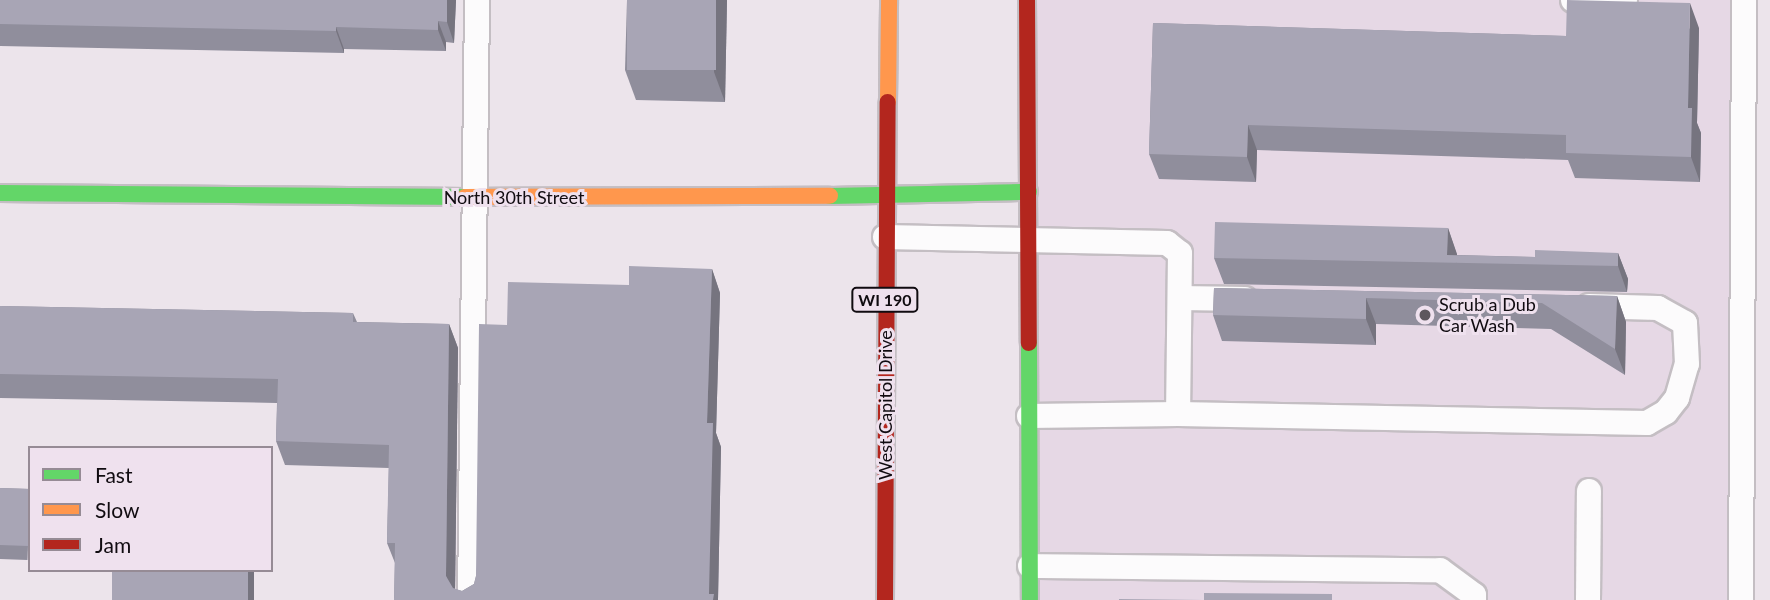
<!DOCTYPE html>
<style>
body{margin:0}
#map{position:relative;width:1770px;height:600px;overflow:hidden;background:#ece4eb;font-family:Lato,sans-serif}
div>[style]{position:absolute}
.built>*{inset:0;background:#e6d8e5;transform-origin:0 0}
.roads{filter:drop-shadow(2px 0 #c4bec3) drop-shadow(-2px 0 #c4bec3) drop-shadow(0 2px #c4bec3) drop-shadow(0 -2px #c4bec3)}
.lane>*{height:24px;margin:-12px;padding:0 12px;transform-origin:12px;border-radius:12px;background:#fcfbfc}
.fast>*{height:16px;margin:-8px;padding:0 8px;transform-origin:8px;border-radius:8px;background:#63d668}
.slow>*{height:16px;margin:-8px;padding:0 8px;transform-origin:8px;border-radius:8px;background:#ff974d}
.jam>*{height:16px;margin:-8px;padding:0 8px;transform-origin:8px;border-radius:8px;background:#b3261e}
.wall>*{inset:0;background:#908e9c;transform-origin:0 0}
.shaded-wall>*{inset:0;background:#76747f;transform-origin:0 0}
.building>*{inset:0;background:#a8a5b5;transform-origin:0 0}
.dots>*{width:19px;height:19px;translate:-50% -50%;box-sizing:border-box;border:4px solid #efe1ee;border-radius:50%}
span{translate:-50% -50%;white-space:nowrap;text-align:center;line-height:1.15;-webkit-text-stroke:6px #efe1ee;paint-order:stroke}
.shield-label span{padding:2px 5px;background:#efe1ee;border:2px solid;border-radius:5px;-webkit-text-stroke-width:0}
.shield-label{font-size:16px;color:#100b10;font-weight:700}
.street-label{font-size:18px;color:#100b10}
.poi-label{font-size:18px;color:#100b10}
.left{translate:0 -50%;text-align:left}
.legend{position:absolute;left:28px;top:446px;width:245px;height:126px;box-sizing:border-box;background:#efe1ee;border:2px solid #968b95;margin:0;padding:9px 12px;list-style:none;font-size:21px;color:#100b10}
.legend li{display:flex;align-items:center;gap:14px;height:35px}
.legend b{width:35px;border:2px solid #968b95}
</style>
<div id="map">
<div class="built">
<div style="left:1027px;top:0;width:717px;height:600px"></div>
</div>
<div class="roads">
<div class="lane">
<div style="left:1573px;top:0;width:52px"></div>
<div style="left:885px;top:237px;width:282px;rotate:1.2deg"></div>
<div style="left:1167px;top:243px;width:16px;rotate:38deg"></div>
<div style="left:1180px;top:253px;width:161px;rotate:90.7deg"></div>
<div style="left:1178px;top:414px;width:149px;rotate:179.2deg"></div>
<div style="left:1180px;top:298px;width:65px;rotate:0.9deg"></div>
<div style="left:1178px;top:414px;width:469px;rotate:1.1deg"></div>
<div style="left:1647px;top:423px;width:22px;rotate:-30deg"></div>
<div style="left:1666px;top:412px;width:18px;rotate:-52deg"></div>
<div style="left:1677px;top:398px;width:35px;rotate:-74deg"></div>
<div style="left:1687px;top:364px;width:41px;rotate:-92.8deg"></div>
<div style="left:1685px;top:323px;width:31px;rotate:-151deg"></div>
<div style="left:1658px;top:308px;width:69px;rotate:-178.3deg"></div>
<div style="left:1030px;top:566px;width:410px;rotate:0.6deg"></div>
<div style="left:1440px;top:570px;width:42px;rotate:36.3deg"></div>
<div style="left:1474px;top:595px;width:5px;rotate:90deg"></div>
<div style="left:470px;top:600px;width:600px;rotate:-89.33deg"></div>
<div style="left:1588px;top:600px;width:109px;rotate:-89.5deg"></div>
<div style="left:1741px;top:600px;width:600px;rotate:-89.71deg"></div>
</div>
<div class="fast">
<div style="left:0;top:193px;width:465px;rotate:0.5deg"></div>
<div style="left:830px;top:196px;width:199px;rotate:-1.2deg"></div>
<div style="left:1029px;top:343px;width:257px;rotate:89.8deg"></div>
</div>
<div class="slow">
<div style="left:888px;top:102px;width:102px;rotate:-89.4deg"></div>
<div style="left:465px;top:197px;width:365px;rotate:-0.2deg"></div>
</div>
<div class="jam">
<div style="left:1027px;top:0;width:343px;rotate:89.7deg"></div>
<div style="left:885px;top:600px;width:498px;rotate:-89.7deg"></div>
</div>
</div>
<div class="wall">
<div style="clip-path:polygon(0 0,456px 0,454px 43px,446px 42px,446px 51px,344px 49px,344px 53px,0 46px)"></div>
<div style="clip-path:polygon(627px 0,727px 0,725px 102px,636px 100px,625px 70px)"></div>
<div style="clip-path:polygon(1153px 23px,1566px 36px,1699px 28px,1697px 123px,1701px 133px,1700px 182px,1575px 178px,1568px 160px,1257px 150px,1256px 182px,1159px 179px,1149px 154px)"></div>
<div style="clip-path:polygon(1448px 228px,1457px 255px,1535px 257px,1618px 253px,1628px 279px,1627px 292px,1224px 284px,1214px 258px)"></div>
<div style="clip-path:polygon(712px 269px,720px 293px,716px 433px,721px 447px,718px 600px,394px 600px,395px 563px,387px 543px,389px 468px,285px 465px,276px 441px,277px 403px,0 398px,0 306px,353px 313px,357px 322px,449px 324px,458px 348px,455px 589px,462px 591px,474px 584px,476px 576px,507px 325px,629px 285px)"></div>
<div style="clip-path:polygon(1214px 288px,1617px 296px,1626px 322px,1625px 375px,1551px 329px,1376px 324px,1376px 345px,1222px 341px,1213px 315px)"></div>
<div style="left:0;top:488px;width:30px;height:71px;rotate:2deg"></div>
</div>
<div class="shaded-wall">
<div style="clip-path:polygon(447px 0,456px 0,454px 43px,447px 22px)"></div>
<div style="clip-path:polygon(716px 0,727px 0,725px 102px,714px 72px)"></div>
<div style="clip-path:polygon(1690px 3px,1699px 28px,1697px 123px,1701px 133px,1700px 182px,1691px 157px,1688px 108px)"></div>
<div style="clip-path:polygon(438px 21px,446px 42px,446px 51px,438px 30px)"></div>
<div style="clip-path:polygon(336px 27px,344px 49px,344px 53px,336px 31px)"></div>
<div style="clip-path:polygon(1248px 125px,1257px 150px,1256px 182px,1247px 157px)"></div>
<div style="clip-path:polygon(1448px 228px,1457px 254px,1457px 263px,1447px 255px)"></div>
<div style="clip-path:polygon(1618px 253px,1628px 279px,1627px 292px,1618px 266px)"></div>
<div style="clip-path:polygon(712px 269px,720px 293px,716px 433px,721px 447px,718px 600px,712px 600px,709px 594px,707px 423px)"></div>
<div style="clip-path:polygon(1617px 296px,1626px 322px,1625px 375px,1615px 349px)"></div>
<div style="clip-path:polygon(1366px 298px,1376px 324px,1376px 345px,1366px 319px)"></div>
<div style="clip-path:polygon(449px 324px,458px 348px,455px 600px,446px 576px)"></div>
<div style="left:248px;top:570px;width:6px;height:30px"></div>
</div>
<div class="building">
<div style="clip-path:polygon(0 0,447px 0,447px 22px,438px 21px,438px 30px,336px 27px,336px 31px,0 24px)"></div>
<div style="left:627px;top:0;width:89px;height:70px"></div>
<div style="clip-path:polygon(1567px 0,1690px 3px,1688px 108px,1692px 108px,1691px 157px,1566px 153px,1566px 135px,1248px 125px,1247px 157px,1149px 154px,1153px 23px,1566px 36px)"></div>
<div style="clip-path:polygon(1215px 222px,1448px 228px,1447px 255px,1535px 257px,1535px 250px,1618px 253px,1618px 266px,1214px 258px)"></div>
<div style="clip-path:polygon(629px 266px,712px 269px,707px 423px,713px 423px,709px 594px,714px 594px,713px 600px,394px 600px,395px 543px,387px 543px,389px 445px,276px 441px,278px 379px,0 374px,0 306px,353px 313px,353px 322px,449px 324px,446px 576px,453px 588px,462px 591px,474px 584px,476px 576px,479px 324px,507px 325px,508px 282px,629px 285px)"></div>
<div style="clip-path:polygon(1214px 288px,1617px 296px,1615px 349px,1542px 303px,1366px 298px,1366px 319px,1213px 315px)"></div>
<div style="left:0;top:488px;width:30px;height:57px;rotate:2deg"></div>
<div style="left:112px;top:570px;width:136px;height:30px"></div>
<div style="clip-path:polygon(1204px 593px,1332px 594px,1332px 600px,1119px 600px,1119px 599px,1204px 600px)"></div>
</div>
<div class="dots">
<div style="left:1425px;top:315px;background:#5d575d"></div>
</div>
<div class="shield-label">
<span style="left:885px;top:300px">WI 190</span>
</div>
<div class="street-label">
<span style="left:514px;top:197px">North 30th Street</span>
<span style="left:885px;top:405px;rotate:-90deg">West Capitol Drive</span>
</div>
<div class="poi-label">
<span class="left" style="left:1439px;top:315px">Scrub a Dub<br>Car Wash</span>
</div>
<ul class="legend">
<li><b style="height:9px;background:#63d668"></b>Fast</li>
<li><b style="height:9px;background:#ff974d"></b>Slow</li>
<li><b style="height:9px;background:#b3261e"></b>Jam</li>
</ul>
</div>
